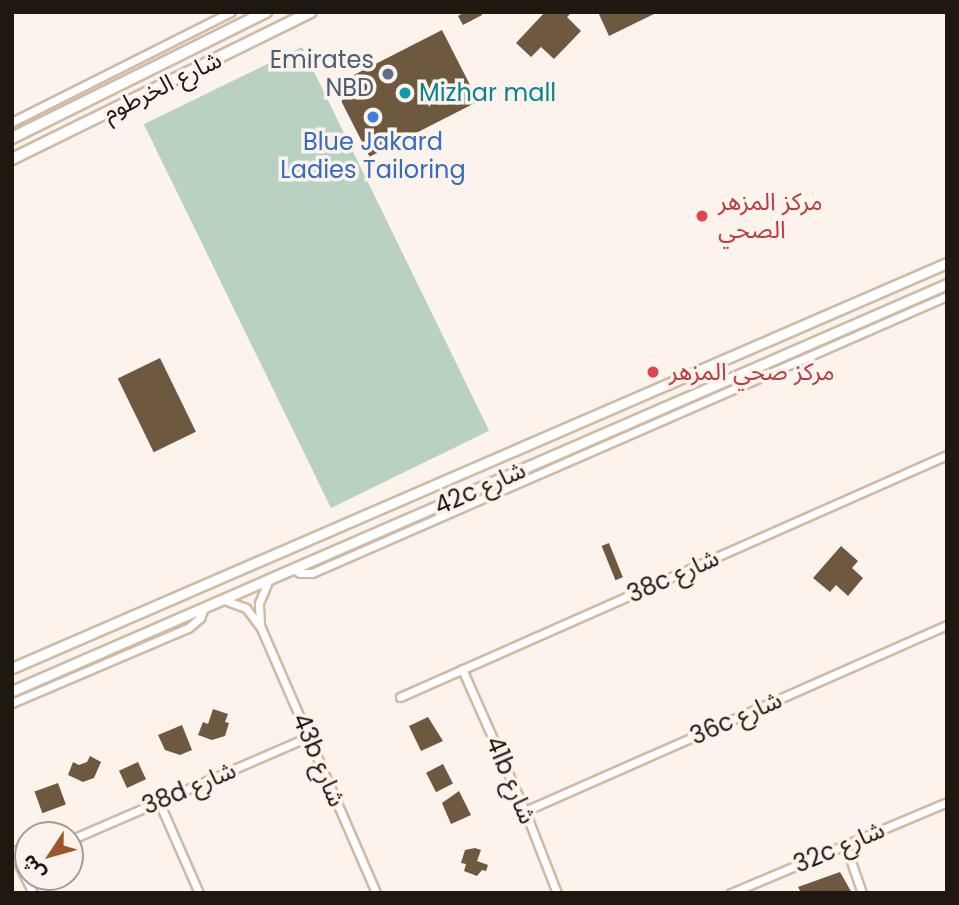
<!DOCTYPE html>
<meta charset="utf-8">
<style>
body{margin:0}
#map{position:relative;width:959px;height:905px;overflow:hidden;background:#fcf4ec;font-family:Poppins,"Noto Sans Arabic",sans-serif}
div>[style]{position:absolute}
.green>*{inset:0;background:#b9d1c1;transform-origin:0 0}
.building>*{inset:0;background:#6e5840;transform-origin:0 0}
.roads{filter:drop-shadow(2px 0 #cfbaa7) drop-shadow(-2px 0 #cfbaa7) drop-shadow(0 2px #cfbaa7) drop-shadow(0 -2px #cfbaa7)}
.minor>*{height:7px;margin:-3.5px;padding:0 3.5px;transform-origin:3.5px;border-radius:3.5px;background:#fff}
.tertiary>*{height:9px;margin:-4.5px;padding:0 4.5px;transform-origin:4.5px;border-radius:4.5px;background:#fff}
.secondary>*{height:10px;margin:-5px;padding:0 5px;transform-origin:5px;border-radius:5px;background:#fff}
.dots>*{width:19px;height:19px;translate:-50% -50%;box-sizing:border-box;border:4px solid #fcf4ec;border-radius:50%}
span{translate:-50% -50%;white-space:nowrap;text-align:center;line-height:1.15;-webkit-text-stroke:7px #fcf4ec;paint-order:stroke}
.service-label{font-size:24px;color:#4e5e75}
.right{translate:-100% -50%;text-align:right}
.street-label{font-size:24px;color:#1f1811}
.culture-label{font-size:24px;color:#0d838f}
.left{translate:0 -50%;text-align:left}
.shop-label{font-size:24px;color:#366cbe}
.health-label{font-size:24px;color:#be3a42}
.frame{position:absolute;inset:0;border:14px solid #1f1811;pointer-events:none}
.north{position:absolute;left:14px;top:821px;width:70px;height:70px;box-sizing:border-box;background:#fcf4ec;border:2px solid #a49c94;border-radius:50%;rotate:234deg;font-size:19px;font-weight:700;line-height:28px;text-align:center;color:#1f1811}
.north::after{content:'';display:block;margin:auto;width:24px;height:32px;background:#9b562a;clip-path:polygon(50% 0,100% 100%,50% 72%,0 100%)}
</style>
<div id="map">
<div class="green">
<div style="left:302px;top:47px;width:427px;height:176px;rotate:64deg"></div>
</div>
<div class="building">
<div style="clip-path:polygon(465px 12px,481px 12px,482px 15px,463px 25px,458px 16px)"></div>
<div style="clip-path:polygon(545px 12px,572px 12px,567px 17px,581px 31px,554px 59px,541px 47px,531px 57px,516px 43px)"></div>
<div style="clip-path:polygon(598px 12px,658px 12px,609px 36px)"></div>
<div style="left:442px;top:30px;width:80px;height:122px;rotate:63deg"></div>
<div style="left:160px;top:358px;width:82px;height:47px;rotate:64deg"></div>
<div style="left:609px;top:543px;width:37px;height:8px;rotate:68deg"></div>
<div style="clip-path:polygon(841px 546px,858px 561px,852px 568px,863px 578px,848px 596px,836px 585px,830px 592px,813px 578px)"></div>
<div style="clip-path:polygon(213px 709px,228px 714px,225px 722px,229px 723px,225px 736px,212px 740px,198px 735px,203px 722px,208px 724px)"></div>
<div style="clip-path:polygon(428px 717px,443px 741px,421px 751px,409px 726px)"></div>
<div style="clip-path:polygon(182px 725px,192px 750px,180px 755px,165px 750px,158px 735px)"></div>
<div style="clip-path:polygon(90px 756px,101px 762px,94px 778px,83px 782px,68px 775px,73px 762px,79px 765px,87px 762px)"></div>
<div style="left:138px;top:762px;width:19px;height:21px;rotate:65deg"></div>
<div style="left:443px;top:764px;width:22px;height:19px;rotate:63deg"></div>
<div style="left:58px;top:783px;width:23px;height:25px;rotate:70deg"></div>
<div style="clip-path:polygon(459px 791px,471px 815px,451px 824px,442px 803px)"></div>
<div style="clip-path:polygon(475px 848px,481px 850px,477px 861px,488px 865px,486px 871px,482px 870px,477px 876px,464px 871px,466px 864px,461px 863px,465px 850px)"></div>
<div style="clip-path:polygon(840px 872px,852px 893px,801px 893px,798px 887px)"></div>
</div>
<div class="roads">
<div class="minor">
<div style="left:12px;top:122px;width:245px;rotate:-26.7deg"></div>
<div style="left:293px;top:569px;width:8px;rotate:30deg"></div>
<div style="left:300px;top:573px;width:12px"></div>
<div style="left:312px;top:573px;width:693px;rotate:-23.57deg"></div>
<div style="left:224px;top:600px;width:23px;rotate:20deg"></div>
<div style="left:246px;top:608px;width:25px;rotate:53deg"></div>
<div style="left:261px;top:628px;width:289px;rotate:66.5deg"></div>
<div style="left:260px;top:624px;width:21px;rotate:-93deg"></div>
<div style="left:259px;top:603px;width:25px;rotate:-67deg"></div>
<div style="left:462px;top:669px;width:155px;rotate:66.1deg"></div>
<div style="left:525px;top:811px;width:88px;rotate:68.7deg"></div>
<div style="left:400px;top:697px;width:598px;rotate:-23.87deg"></div>
<div style="left:12px;top:703px;width:191px;rotate:-23.1deg"></div>
<div style="left:188px;top:628px;width:16px;rotate:-40deg"></div>
<div style="left:200px;top:618px;width:11px;rotate:-68deg"></div>
<div style="left:159px;top:802px;width:99px;rotate:66.3deg"></div>
<div style="left:525px;top:811px;width:461px;rotate:-23.8deg"></div>
<div style="left:70px;top:840px;width:259px;rotate:-23.4deg"></div>
<div style="left:845px;top:844px;width:52px;rotate:70.9deg"></div>
<div style="left:12px;top:850px;width:48px;rotate:64deg"></div>
<div style="left:731px;top:893px;width:234px;rotate:-22.8deg"></div>
</div>
<div class="tertiary">
<div style="left:12px;top:668px;width:1019px;rotate:-23.42deg"></div>
<div style="left:12px;top:691px;width:1020px;rotate:-23.52deg"></div>
</div>
<div class="secondary">
<div style="left:12px;top:138px;width:284px;rotate:-26.4deg"></div>
<div style="left:12px;top:159px;width:333px;rotate:-26.2deg"></div>
</div>
</div>
<div class="dots">
<div style="left:388px;top:74px;background:#5c6f8a"></div>
<div style="left:405px;top:93px;background:#0f9aa8"></div>
<div style="left:373px;top:117px;background:#3f7fe0"></div>
<div style="left:702px;top:216px;background:#e0444e"></div>
<div style="left:653px;top:372px;background:#e0444e"></div>
</div>
<div class="service-label">
<span class="right" style="left:374px;top:74px">Emirates<br>NBD</span>
</div>
<div class="street-label">
<span style="left:162px;top:86px;rotate:-26deg">شارع الخرطوم</span>
<span style="left:480px;top:488px;rotate:-24deg">42c شارع</span>
<span style="left:673px;top:576px;rotate:-24deg">38c شارع</span>
<span style="left:736px;top:718px;rotate:-24deg">36c شارع</span>
<span style="left:319px;top:760px;rotate:67deg">43b شارع</span>
<span style="left:511px;top:780px;rotate:67deg">41b شارع</span>
<span style="left:189px;top:788px;rotate:-23deg">38d شارع</span>
<span style="left:839px;top:847px;rotate:-23deg">32c شارع</span>
</div>
<div class="culture-label">
<span class="left" style="left:419px;top:93px">Mizhar mall</span>
</div>
<div class="shop-label">
<span style="left:373px;top:156px">Blue Jakard<br>Ladies Tailoring</span>
</div>
<div class="health-label">
<span class="left" style="left:718px;top:216px">مركز المزهر<br>الصحي</span>
<span class="left" style="left:669px;top:372px">مركز صحي المزهر</span>
</div>
<div class="frame"></div>
<div class="north">ش</div>
</div>
